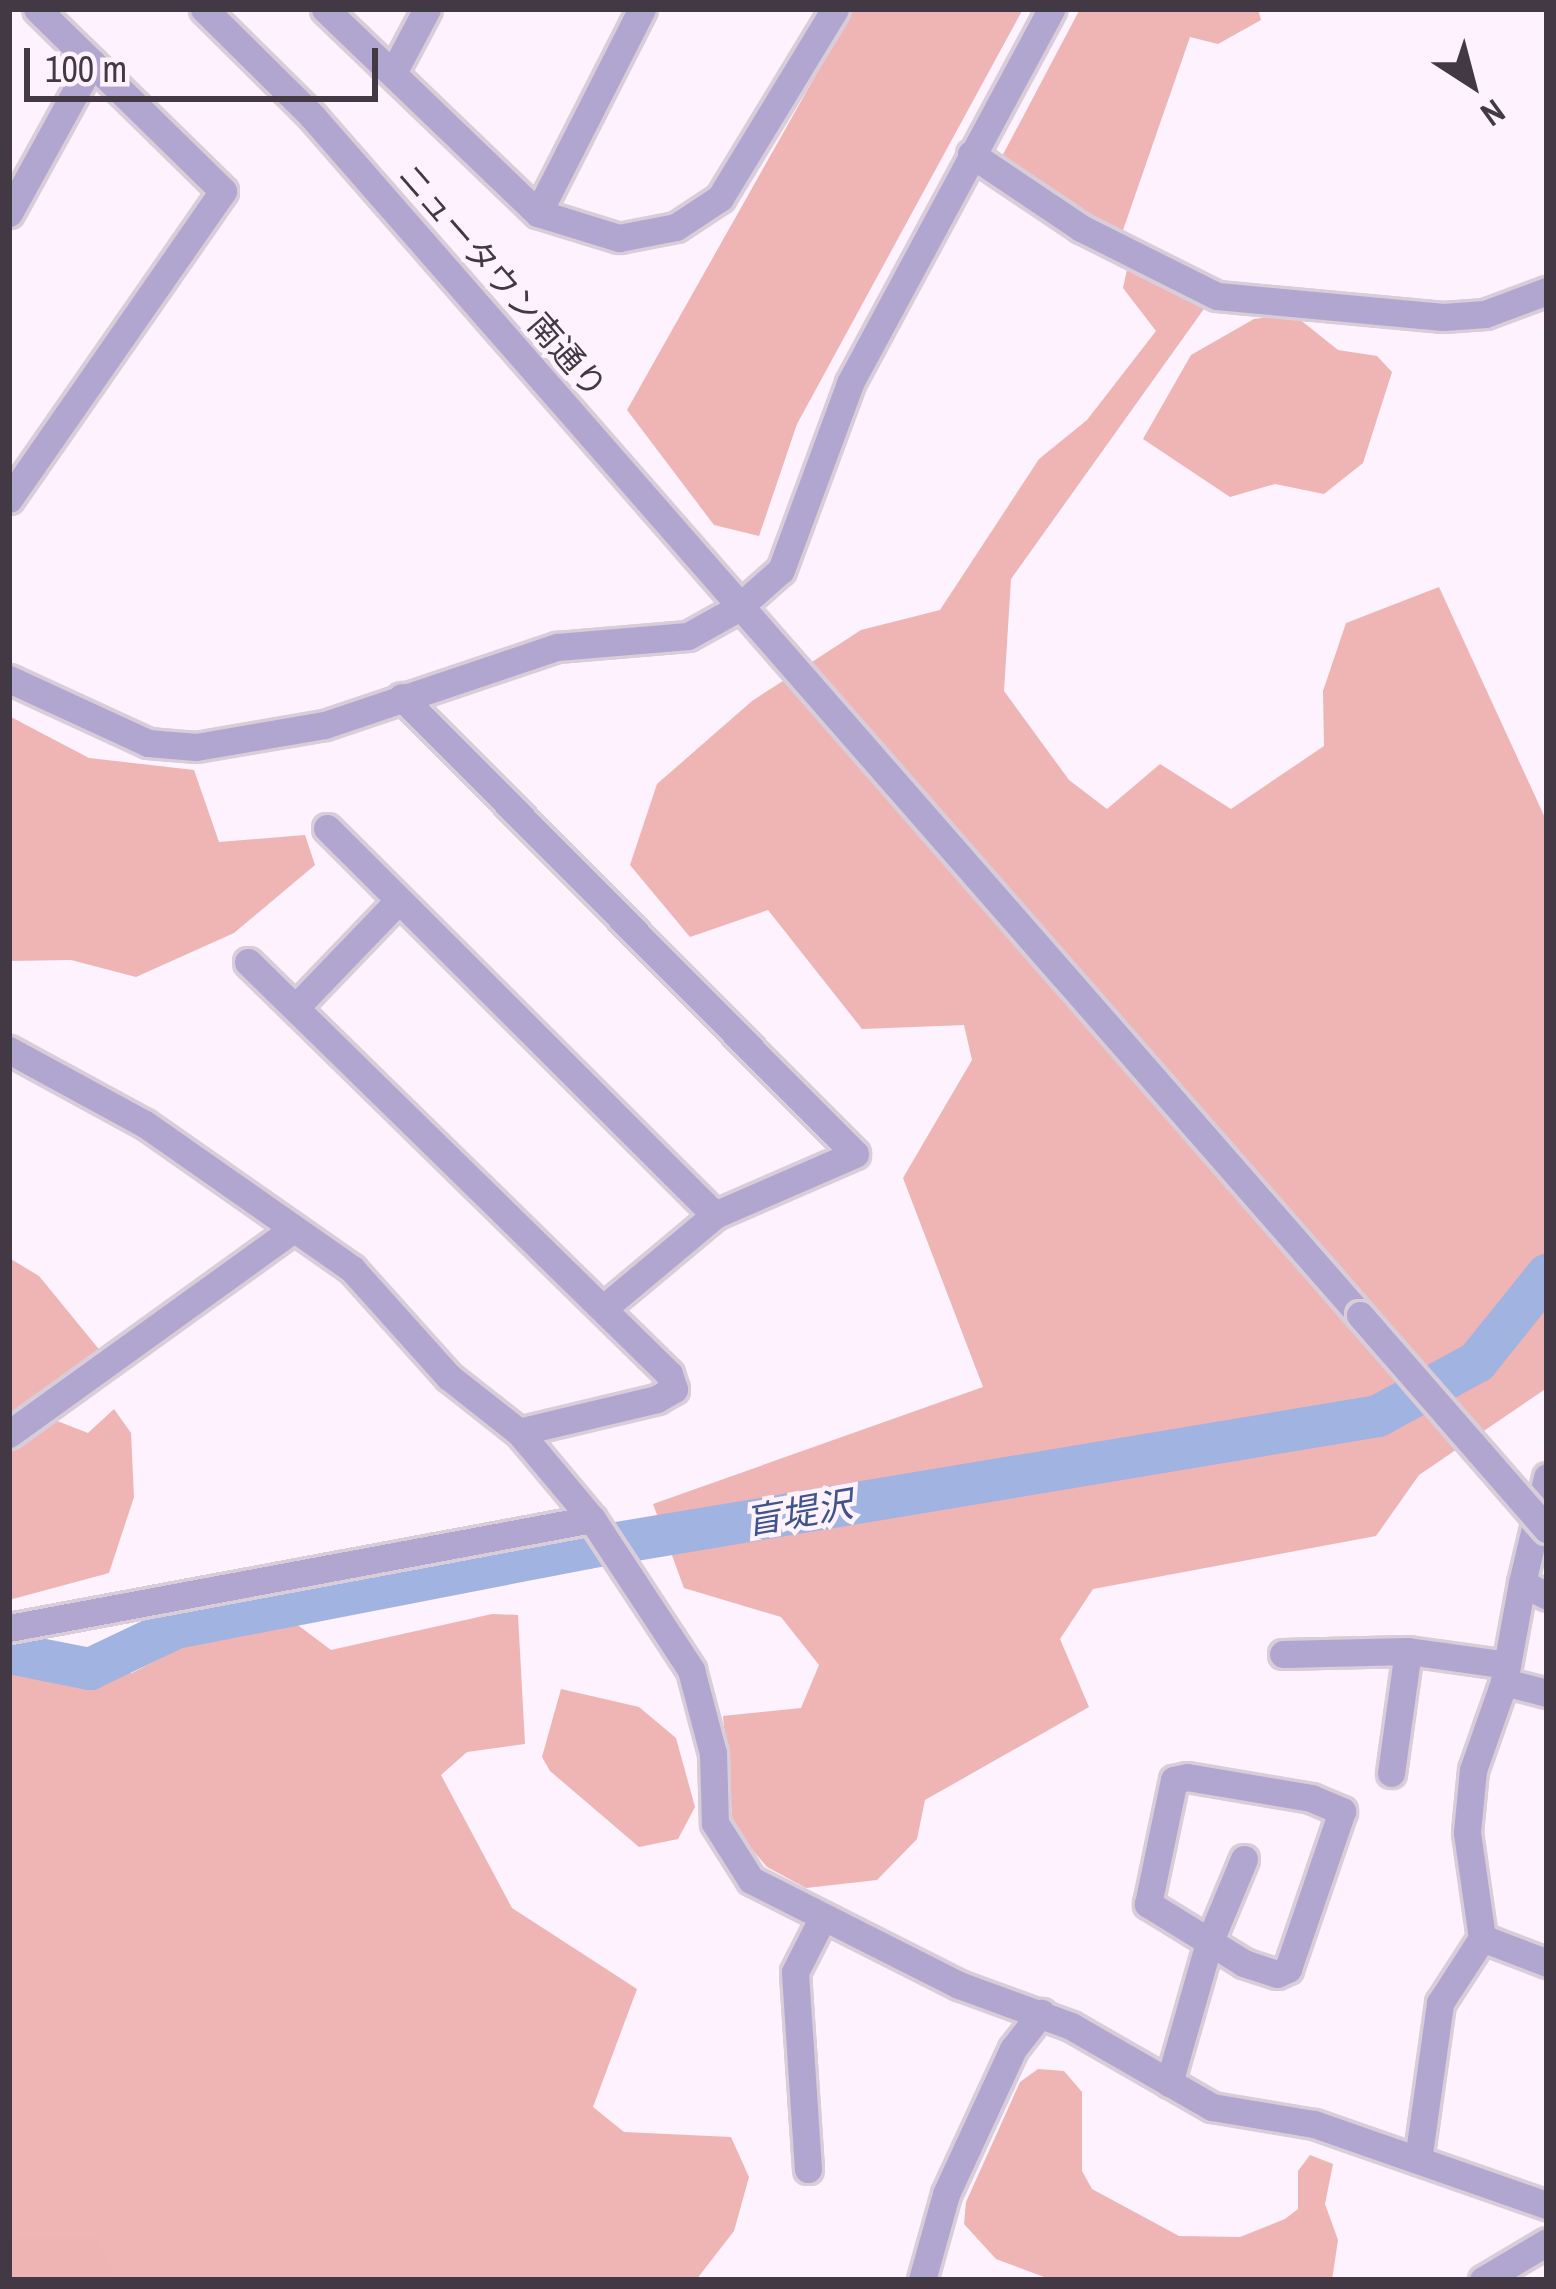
<!DOCTYPE html>
<meta charset="utf-8">
<style>
body{margin:0}
#map{position:relative;width:1556px;height:2289px;overflow:hidden;background:#fdf2fd;font-family:"Archivo Narrow","Noto Sans JP",sans-serif}
div>[style]{position:absolute}
.green>*{inset:0;background:#eeb4b4}
.forest>*{inset:0;background:#efb4b4}
.river>*{height:42px;margin:-21px;padding:0 21px;transform-origin:21px;border-radius:21px;background:#a1b3e1}
.roads{filter:drop-shadow(3px 0 #d8cdd8) drop-shadow(-3px 0 #d8cdd8) drop-shadow(0 3px #d8cdd8) drop-shadow(0 -3px #d8cdd8)}
.minor>*{height:27px;margin:-13.5px;padding:0 13.5px;transform-origin:13.5px;border-radius:13.5px;background:#b0a6cf}
.bridges{filter:drop-shadow(3px 0 #d8cdd8) drop-shadow(-3px 0 #d8cdd8) drop-shadow(0 3px #d8cdd8) drop-shadow(0 -3px #d8cdd8)}
.minor-bridge>*{height:27px;margin:-13.5px;padding:0 13.5px;transform-origin:13.5px;border-radius:13.5px;background:#b0a6cf}
span{translate:-50% -50%;white-space:nowrap;text-align:center;line-height:1.15;-webkit-text-stroke:9px #fdf2fd;paint-order:stroke}
.street-label{font-size:33px;color:#433944}
.water-label{font-size:36px;color:#3f538f;font-style:italic}
.frame{position:absolute;inset:0;border:12px solid #433944;pointer-events:none}
.north{position:absolute;left:1412px;top:24px;width:120px;height:120px;-webkit-text-stroke:9px #fdf2fd;paint-order:stroke;rotate:144deg;font-size:33px;font-weight:700;line-height:48px;text-align:center;color:#433944}
.north::after{content:'';display:block;margin:auto;width:42px;height:54px;background:#433944;clip-path:polygon(50% 0,100% 100%,50% 72%,0 100%)}
.scale{position:absolute;left:24px;top:48px;width:354px;height:54px;box-sizing:border-box;border:6px solid #433944;border-top:0;padding-left:15px;font-size:36px;line-height:42px;white-space:nowrap;color:#433944;-webkit-text-stroke:9px #fdf2fd;paint-order:stroke}
</style>
<div id="map">
<div class="green">
<div style="clip-path:polygon(9px 2151px,244px 2280px,9px 2280px)"></div>
</div>
<div class="forest">
<div style="clip-path:polygon(853px 9px,1023px 9px,797px 424px,759px 536px,714px 525px,627px 410px)"></div>
<div style="clip-path:polygon(1080px 9px,1258px 9px,1261px 20px,1218px 44px,1190px 37px,1122px 233px,999px 162px)"></div>
<div style="clip-path:polygon(1128px 265px,1206px 306px,1011px 579px,1004px 691px,1069px 780px,1107px 809px,1160px 764px,1231px 809px,1324px 746px,1323px 691px,1346px 623px,1439px 587px,1547px 822px,1547px 1378px,1544px 1390px,1419px 1475px,1376px 1536px,1093px 1589px,1060px 1639px,1089px 1707px,925px 1800px,917px 1839px,877px 1880px,806px 1888px,767px 1867px,733px 1827px,723px 1716px,801px 1708px,819px 1665px,781px 1617px,684px 1588px,653px 1504px,983px 1387px,903px 1178px,972px 1060px,964px 1025px,862px 1029px,768px 910px,690px 937px,630px 865px,657px 784px,752px 701px,861px 630px,940px 610px,1039px 459px,1087px 420px,1156px 331px,1123px 288px)"></div>
<div style="clip-path:polygon(1293px 314px,1338px 350px,1377px 356px,1392px 372px,1363px 463px,1324px 494px,1275px 484px,1230px 497px,1143px 439px,1191px 355px,1254px 319px)"></div>
<div style="clip-path:polygon(9px 716px,89px 758px,194px 770px,219px 842px,305px 835px,315px 865px,234px 933px,136px 977px,71px 960px,9px 961px)"></div>
<div style="clip-path:polygon(9px 1258px,39px 1276px,102px 1353px,9px 1421px)"></div>
<div style="clip-path:polygon(114px 1409px,131px 1433px,134px 1497px,109px 1573px,9px 1600px,9px 1454px,52px 1419px,88px 1433px)"></div>
<div style="clip-path:polygon(492px 1614px,518px 1615px,525px 1744px,467px 1752px,441px 1775px,512px 1908px,637px 1989px,593px 2107px,624px 2132px,731px 2137px,749px 2177px,734px 2231px,696px 2280px,116px 2280px,95px 2237px,9px 2237px,9px 1672px,75px 1681px,132px 1673px,196px 1640px,291px 1620px,331px 1650px)"></div>
<div style="clip-path:polygon(561px 1689px,639px 1707px,676px 1738px,695px 1807px,678px 1839px,639px 1847px,550px 1771px,542px 1757px)"></div>
<div style="clip-path:polygon(1038px 2069px,1064px 2071px,1082px 2092px,1082px 2171px,1092px 2189px,1179px 2236px,1240px 2237px,1285px 2219px,1298px 2209px,1298px 2171px,1310px 2155px,1333px 2164px,1325px 2204px,1338px 2240px,1332px 2280px,1052px 2280px,996px 2259px,964px 2224px,966px 2202px,1020px 2082px)"></div>
</div>
<div class="river">
<div style="left:9px;top:1653px;width:83px;rotate:11.2deg"></div>
<div style="left:90px;top:1669px;width:95px;rotate:-25.5deg"></div>
<div style="left:176px;top:1628px;width:419px;rotate:-11deg"></div>
<div style="left:587px;top:1548px;width:802px;rotate:-9.47deg"></div>
<div style="left:1378px;top:1416px;width:113px;rotate:-28.6deg"></div>
<div style="left:1477px;top:1362px;width:112px;rotate:-51.2deg"></div>
</div>
<div class="roads">
<div class="minor">
<div style="left:204px;top:9px;width:152px;rotate:44.7deg"></div>
<div style="left:312px;top:116px;width:1592px;rotate:48.84deg"></div>
<div style="left:325px;top:9px;width:295px;rotate:43.8deg"></div>
<div style="left:538px;top:213px;width:85px;rotate:17.2deg"></div>
<div style="left:619px;top:238px;width:58px;rotate:-10.9deg"></div>
<div style="left:676px;top:227px;width:53px;rotate:-33.4deg"></div>
<div style="left:720px;top:198px;width:221px;rotate:-58.7deg"></div>
<div style="left:394px;top:71px;width:70px;rotate:-62deg"></div>
<div style="left:971px;top:154px;width:133px;rotate:33.9deg"></div>
<div style="left:1081px;top:228px;width:152px;rotate:26.6deg"></div>
<div style="left:1217px;top:296px;width:227px;rotate:5.3deg"></div>
<div style="left:1443px;top:317px;width:42px;rotate:-4.1deg"></div>
<div style="left:1485px;top:314px;width:66px;rotate:-20.4deg"></div>
<div style="left:9px;top:213px;width:172px;rotate:-61.2deg"></div>
<div style="left:538px;top:213px;width:229px;rotate:-63deg"></div>
<div style="left:9px;top:499px;width:375px;rotate:-55.2deg"></div>
<div style="left:223px;top:191px;width:260px;rotate:-135.6deg"></div>
<div style="left:9px;top:679px;width:153px;rotate:24.7deg"></div>
<div style="left:148px;top:743px;width:48px;rotate:4.8deg"></div>
<div style="left:196px;top:747px;width:131px;rotate:-9.7deg"></div>
<div style="left:325px;top:725px;width:245px;rotate:-18.6deg"></div>
<div style="left:557px;top:647px;width:131px;rotate:-4.8deg"></div>
<div style="left:688px;top:636px;width:57px;rotate:-29.2deg"></div>
<div style="left:738px;top:608px;width:57px;rotate:-41.5deg"></div>
<div style="left:781px;top:570px;width:199px;rotate:-69.7deg"></div>
<div style="left:850px;top:383px;width:425px;rotate:-61.7deg"></div>
<div style="left:402px;top:697px;width:643px;rotate:45.25deg"></div>
<div style="left:855px;top:1154px;width:153px;rotate:156.5deg"></div>
<div style="left:715px;top:1215px;width:143px;rotate:140.1deg"></div>
<div style="left:327px;top:828px;width:548px;rotate:44.93deg"></div>
<div style="left:248px;top:962px;width:589px;rotate:44.38deg"></div>
<div style="left:669px;top:1374px;width:16px;rotate:72deg"></div>
<div style="left:674px;top:1389px;width:20px;rotate:150deg"></div>
<div style="left:657px;top:1399px;width:142px;rotate:166.6deg"></div>
<div style="left:297px;top:1006px;width:144px;rotate:-46.1deg"></div>
<div style="left:9px;top:1050px;width:155px;rotate:28.6deg"></div>
<div style="left:145px;top:1124px;width:253px;rotate:35deg"></div>
<div style="left:352px;top:1269px;width:145px;rotate:48.1deg"></div>
<div style="left:449px;top:1377px;width:89px;rotate:38.2deg"></div>
<div style="left:519px;top:1432px;width:114px;rotate:50deg"></div>
<div style="left:592px;top:1519px;width:181px;rotate:56.7deg"></div>
<div style="left:691px;top:1670px;width:86px;rotate:75.2deg"></div>
<div style="left:713px;top:1753px;width:70px;rotate:88.4deg"></div>
<div style="left:715px;top:1823px;width:67px;rotate:57.7deg"></div>
<div style="left:751px;top:1880px;width:233px;rotate:26.8deg"></div>
<div style="left:959px;top:1985px;width:119px;rotate:20.1deg"></div>
<div style="left:1071px;top:2026px;width:163px;rotate:29.9deg"></div>
<div style="left:1212px;top:2107px;width:103px;rotate:9.5deg"></div>
<div style="left:1314px;top:2124px;width:247px;rotate:19.2deg"></div>
<div style="left:9px;top:1434px;width:349px;rotate:-35.8deg"></div>
<div style="left:1522px;top:1583px;width:109px;rotate:-76.7deg"></div>
<div style="left:9px;top:1628px;width:593px;rotate:-10.59deg"></div>
<div style="left:1283px;top:1654px;width:125px;rotate:-1.4deg"></div>
<div style="left:1408px;top:1651px;width:100px;rotate:8deg"></div>
<div style="left:1504px;top:1682px;width:44px;rotate:14.3deg"></div>
<div style="left:1391px;top:1773px;width:123px;rotate:-82.1deg"></div>
<div style="left:1187px;top:1777px;width:126px;rotate:9.6deg"></div>
<div style="left:1311px;top:1798px;width:34px;rotate:23deg"></div>
<div style="left:1342px;top:1811px;width:167px;rotate:108.9deg"></div>
<div style="left:1288px;top:1969px;width:12px;rotate:156deg"></div>
<div style="left:1277px;top:1974px;width:35px;rotate:-162deg"></div>
<div style="left:1244px;top:1963px;width:113px;rotate:-148.4deg"></div>
<div style="left:1148px;top:1904px;width:127px;rotate:-78.2deg"></div>
<div style="left:1174px;top:1780px;width:13px;rotate:-13deg"></div>
<div style="left:1482px;top:1938px;width:70px;rotate:21deg"></div>
<div style="left:1169px;top:2083px;width:146px;rotate:-74.1deg"></div>
<div style="left:1209px;top:1943px;width:91px;rotate:-67.4deg"></div>
<div style="left:1418px;top:2160px;width:159px;rotate:-82deg"></div>
<div style="left:1440px;top:2003px;width:77px;rotate:-57.1deg"></div>
<div style="left:1482px;top:1938px;width:107px;rotate:-98.1deg"></div>
<div style="left:1467px;top:1832px;width:62px;rotate:-84.5deg"></div>
<div style="left:1473px;top:1770px;width:93px;rotate:-70.6deg"></div>
<div style="left:1504px;top:1682px;width:101px;rotate:-79.7deg"></div>
<div style="left:1522px;top:1583px;width:28px;rotate:27deg"></div>
<div style="left:808px;top:2169px;width:197px;rotate:-93.8deg"></div>
<div style="left:795px;top:1972px;width:59px;rotate:-63deg"></div>
<div style="left:922px;top:2280px;width:89px;rotate:-74.4deg"></div>
<div style="left:946px;top:2194px;width:160px;rotate:-65.2deg"></div>
<div style="left:1013px;top:2049px;width:46px;rotate:-52.1deg"></div>
<div style="left:1483px;top:2280px;width:74px;rotate:-30.7deg"></div>
</div>
</div>
<div class="bridges">
<div class="minor-bridge">
<div style="left:1360px;top:1315px;width:284px;rotate:48.9deg"></div>
</div>
</div>
<div class="street-label">
<span style="left:502px;top:281px;rotate:49deg">ニュータウン南通り</span>
</div>
<div class="water-label">
<span style="left:799px;top:1513px;rotate:-10deg">盲堤沢</span>
</div>
<div class="frame"></div>
<div class="north">N</div>
<div class="scale">100 m</div>
</div>
